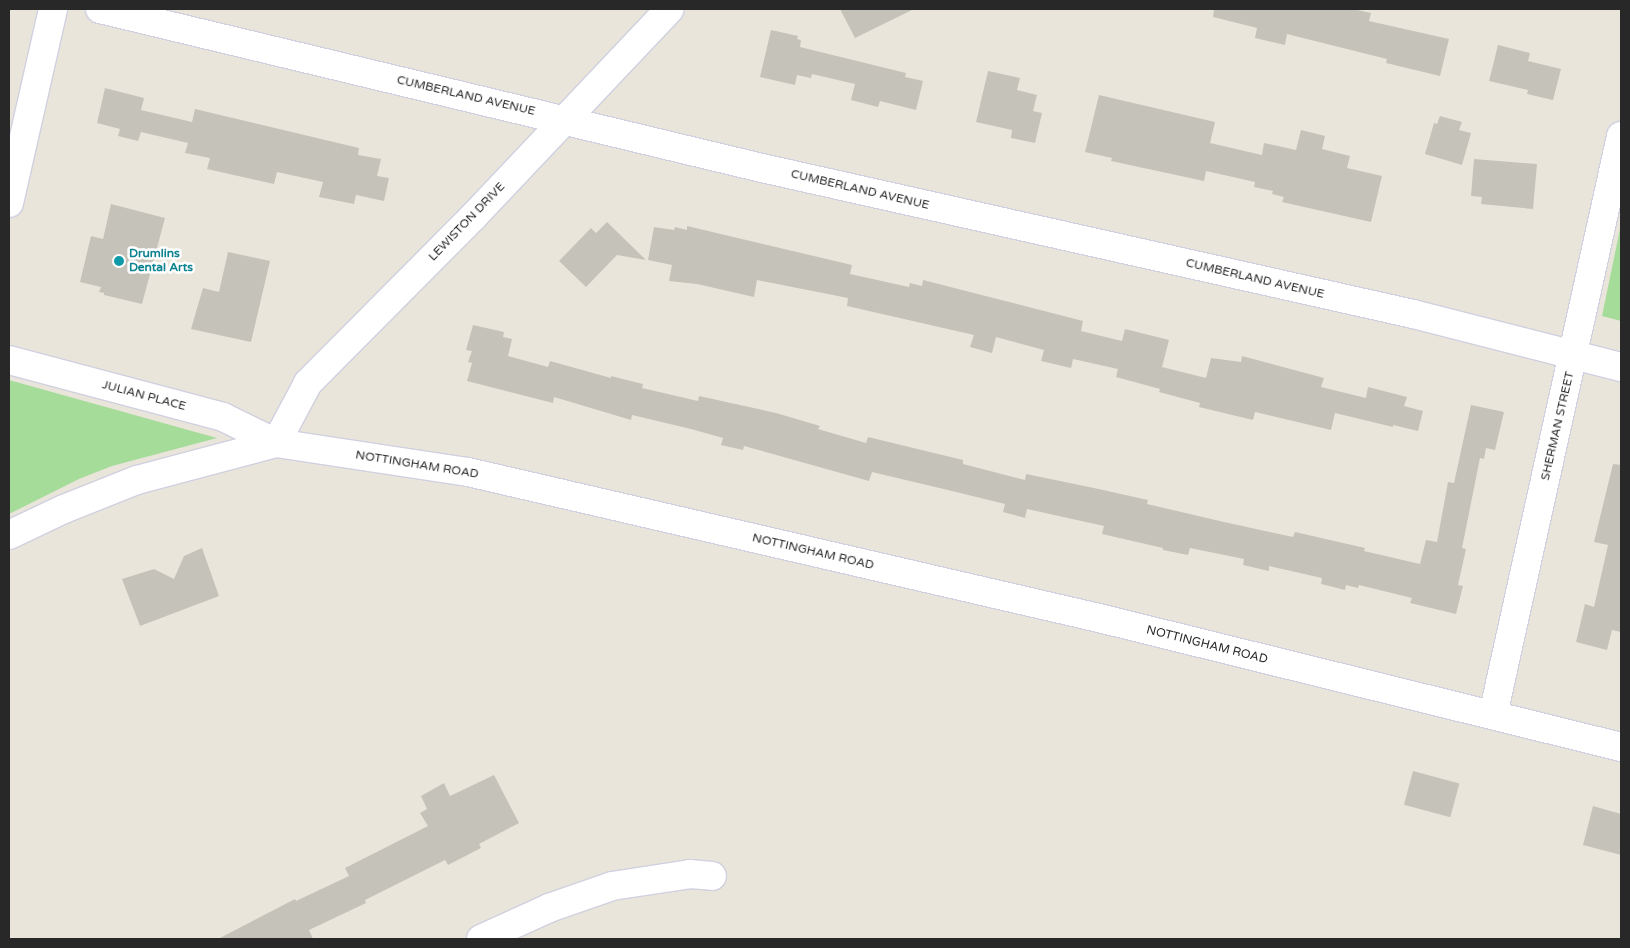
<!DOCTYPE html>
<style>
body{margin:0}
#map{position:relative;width:1630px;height:948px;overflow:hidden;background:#e9e5da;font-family:"Varela Round",sans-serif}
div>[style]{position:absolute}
.green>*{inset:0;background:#a6dc9a}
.building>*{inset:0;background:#c5c3b9;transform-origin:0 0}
.roads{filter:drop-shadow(1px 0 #d0d0e0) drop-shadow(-1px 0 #d0d0e0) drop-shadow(0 1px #d0d0e0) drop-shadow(0 -1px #d0d0e0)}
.minor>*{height:28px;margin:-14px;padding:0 14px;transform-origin:14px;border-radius:14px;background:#fff}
.dots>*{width:14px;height:14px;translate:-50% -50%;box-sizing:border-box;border:2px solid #fff;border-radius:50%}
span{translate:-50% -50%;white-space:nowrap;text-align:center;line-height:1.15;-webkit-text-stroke:5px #fff;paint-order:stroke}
.street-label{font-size:12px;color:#282828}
.culture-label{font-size:12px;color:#0d838f;font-weight:700}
.left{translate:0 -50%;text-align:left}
.frame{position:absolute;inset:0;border:10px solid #282828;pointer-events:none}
</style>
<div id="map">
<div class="green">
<div style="clip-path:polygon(1621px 224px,1621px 321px,1602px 316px)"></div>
<div style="clip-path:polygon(9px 380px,217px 438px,112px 466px,79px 479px,9px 514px)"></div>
</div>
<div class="building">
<div style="clip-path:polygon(840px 9px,914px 9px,855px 38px)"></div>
<div style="clip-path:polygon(1214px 9px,1353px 9px,1371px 13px,1369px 21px,1449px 39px,1440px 76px,1386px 63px,1387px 59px,1287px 34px,1285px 45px,1255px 38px,1257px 28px,1213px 17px)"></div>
<div style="clip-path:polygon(771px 30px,798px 36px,797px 39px,801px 40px,800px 47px,906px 73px,905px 77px,923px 81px,916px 110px,880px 101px,878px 107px,851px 100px,855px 84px,812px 74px,811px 78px,797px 75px,795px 85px,760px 77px)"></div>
<div style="clip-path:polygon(1498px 45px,1530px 53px,1528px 61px,1561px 69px,1553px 100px,1527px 94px,1528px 90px,1489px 81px)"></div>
<div style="clip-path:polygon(988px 71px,1020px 78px,1017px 90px,1037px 95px,1033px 111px,1042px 113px,1035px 143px,1011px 138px,1012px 130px,976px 122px)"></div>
<div style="clip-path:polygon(105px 88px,144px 98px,141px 110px,192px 122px,195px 109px,359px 148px,358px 155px,381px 159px,377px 176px,389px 178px,384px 201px,356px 195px,354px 204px,319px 197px,323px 182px,277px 172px,274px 184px,207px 169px,210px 158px,185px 153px,188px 143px,141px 132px,138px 141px,118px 136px,120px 129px,97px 123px)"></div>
<div style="clip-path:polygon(1099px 95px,1215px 122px,1210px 143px,1262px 155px,1264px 143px,1296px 150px,1301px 130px,1325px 136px,1322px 149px,1350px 156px,1347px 168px,1382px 176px,1371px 222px,1282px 202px,1284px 197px,1272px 194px,1273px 191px,1254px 187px,1255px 182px,1206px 171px,1204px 181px,1111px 161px,1112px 158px,1085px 152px)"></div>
<div style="clip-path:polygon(1440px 116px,1462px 122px,1459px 130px,1471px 133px,1462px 165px,1425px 154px,1434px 123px,1437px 124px)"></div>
<div style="clip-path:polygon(1474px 159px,1537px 164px,1533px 209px,1481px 204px,1482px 197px,1471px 196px)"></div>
<div style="clip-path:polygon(111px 204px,165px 218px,142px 304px,104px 295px,104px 293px,99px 292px,101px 287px,80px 282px,91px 236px,103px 239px)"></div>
<div style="clip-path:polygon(607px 222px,646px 260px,617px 255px,586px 287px,559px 261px,591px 228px,596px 233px)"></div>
<div style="clip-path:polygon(687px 226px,852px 265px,850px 274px,909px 287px,910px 283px,922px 286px,923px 280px,1083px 321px,1081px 331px,1122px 341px,1125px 329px,1169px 340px,1162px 367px,1206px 378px,1211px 358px,1241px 362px,1242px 356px,1324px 378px,1321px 387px,1366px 398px,1368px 387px,1407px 397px,1404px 406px,1423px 411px,1418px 431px,1393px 425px,1393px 427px,1335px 413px,1331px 430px,1255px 412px,1253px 420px,1199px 407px,1200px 403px,1159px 392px,1160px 389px,1116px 377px,1118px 369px,1073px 359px,1071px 368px,1041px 361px,1044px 350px,996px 337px,992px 353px,970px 347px,974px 335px,847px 306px,848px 298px,757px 280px,754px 297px,697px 284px,669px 281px,672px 265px,648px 260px,654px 227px,674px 230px,675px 227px,687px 230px)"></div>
<div style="clip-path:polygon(228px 252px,270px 261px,251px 342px,191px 329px,203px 288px,219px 292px)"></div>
<div style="clip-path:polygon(473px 325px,504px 332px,503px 337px,512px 339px,508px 356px,548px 367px,550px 361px,611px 378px,611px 376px,643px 384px,642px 388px,698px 401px,699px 396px,776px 413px,820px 426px,818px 429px,866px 443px,868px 437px,963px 460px,963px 464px,1025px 480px,1026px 474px,1094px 488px,1148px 500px,1147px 504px,1224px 522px,1293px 537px,1295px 532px,1365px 548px,1364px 551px,1420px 564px,1426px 540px,1437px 542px,1448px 482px,1454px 483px,1471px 405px,1504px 412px,1495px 450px,1486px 448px,1484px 459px,1480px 458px,1462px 548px,1466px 549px,1458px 585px,1463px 586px,1456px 614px,1410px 603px,1412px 598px,1359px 585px,1358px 588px,1346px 585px,1345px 590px,1321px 584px,1322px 578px,1269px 566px,1269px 571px,1243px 565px,1244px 559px,1190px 548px,1188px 555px,1163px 550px,1163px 548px,1102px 534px,1104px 526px,1027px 509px,1025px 518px,1003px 512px,1005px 504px,952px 491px,872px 472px,869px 481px,744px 446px,743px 450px,721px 445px,723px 438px,691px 429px,632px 415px,631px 420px,554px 397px,553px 403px,467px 381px,472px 363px,468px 362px,472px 351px,466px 350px)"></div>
<div style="clip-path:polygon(1613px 464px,1621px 465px,1621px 632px,1612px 630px,1607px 650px,1576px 642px,1585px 604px,1594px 607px,1608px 545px,1594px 542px)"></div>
<div style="clip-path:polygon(202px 548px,219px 596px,140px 626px,122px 579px,154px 569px,174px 579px,184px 556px)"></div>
<div style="left:1413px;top:771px;width:48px;height:35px;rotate:15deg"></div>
<div style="clip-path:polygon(494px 775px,519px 823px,479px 844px,481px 848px,448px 865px,445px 860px,365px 900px,366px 903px,309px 930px,313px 939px,218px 939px,295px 899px,296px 901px,349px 876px,345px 868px,428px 826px,420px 813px,427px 809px,421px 796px,444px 783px,450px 796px)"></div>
<div style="clip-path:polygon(1593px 806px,1621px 814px,1621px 855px,1583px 845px)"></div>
</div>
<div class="roads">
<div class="minor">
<div style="left:100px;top:9px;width:681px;rotate:13.51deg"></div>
<div style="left:762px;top:168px;width:667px;rotate:12.64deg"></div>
<div style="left:1413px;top:314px;width:215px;rotate:14.3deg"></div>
<div style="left:9px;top:203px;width:199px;rotate:-77.2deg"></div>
<div style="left:9px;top:360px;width:221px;rotate:14.9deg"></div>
<div style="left:223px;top:417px;width:59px;rotate:26.1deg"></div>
<div style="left:276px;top:443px;width:68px;rotate:-61.9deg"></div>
<div style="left:308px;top:383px;width:234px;rotate:-45.2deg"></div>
<div style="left:473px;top:217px;width:286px;rotate:-46.6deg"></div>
<div style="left:9px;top:535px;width:61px;rotate:-25.3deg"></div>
<div style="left:64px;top:509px;width:79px;rotate:-21.7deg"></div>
<div style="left:137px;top:480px;width:144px;rotate:-14.9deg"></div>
<div style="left:276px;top:443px;width:194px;rotate:8.6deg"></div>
<div style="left:468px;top:472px;width:648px;rotate:13.03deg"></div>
<div style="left:1099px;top:618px;width:538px;rotate:13.88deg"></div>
<div style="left:1493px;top:715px;width:593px;rotate:-77.53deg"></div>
<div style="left:481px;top:939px;width:75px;rotate:-24.5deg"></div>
<div style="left:549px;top:908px;width:67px;rotate:-19.2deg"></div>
<div style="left:612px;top:886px;width:79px;rotate:-8.7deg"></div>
<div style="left:690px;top:874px;width:22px;rotate:5deg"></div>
</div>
</div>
<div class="dots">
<div style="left:119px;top:261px;background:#0f9aa8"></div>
</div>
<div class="street-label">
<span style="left:466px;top:96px;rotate:13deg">CUMBERLAND AVENUE</span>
<span style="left:860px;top:190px;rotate:13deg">CUMBERLAND AVENUE</span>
<span style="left:467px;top:222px;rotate:-46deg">LEWISTON DRIVE</span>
<span style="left:1255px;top:279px;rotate:13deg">CUMBERLAND AVENUE</span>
<span style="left:144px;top:396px;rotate:15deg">JULIAN PLACE</span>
<span style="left:1558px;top:426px;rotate:-77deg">SHERMAN STREET</span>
<span style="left:417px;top:465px;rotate:9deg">NOTTINGHAM ROAD</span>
<span style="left:813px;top:552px;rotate:13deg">NOTTINGHAM ROAD</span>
<span style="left:1207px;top:645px;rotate:14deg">NOTTINGHAM ROAD</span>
</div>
<div class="culture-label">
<span class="left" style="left:129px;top:261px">Drumlins<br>Dental Arts</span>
</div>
<div class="frame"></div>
</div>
